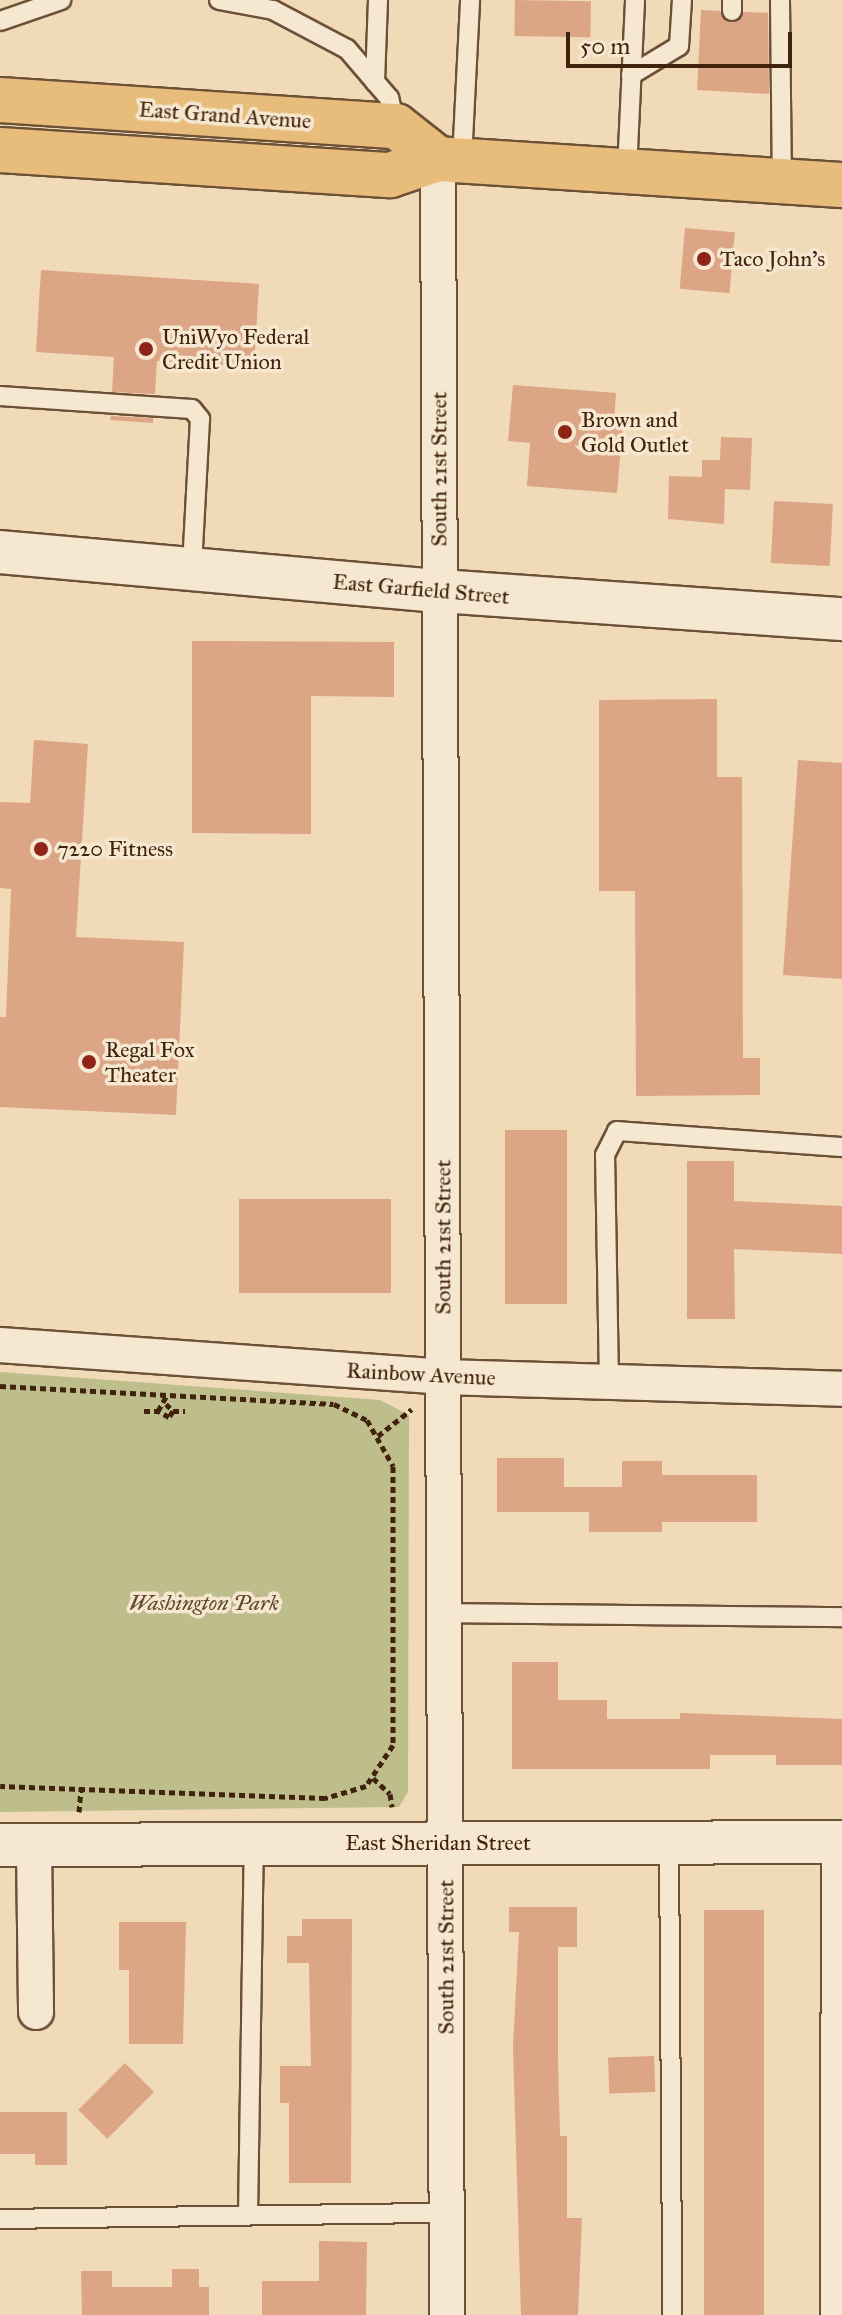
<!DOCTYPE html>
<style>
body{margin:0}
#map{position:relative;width:842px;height:2315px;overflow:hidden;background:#f1dab7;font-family:"IM FELL Great Primer",serif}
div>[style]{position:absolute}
.green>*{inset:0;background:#bdbe8c}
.building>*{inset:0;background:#dba586;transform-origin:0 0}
.path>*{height:5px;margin-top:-2.5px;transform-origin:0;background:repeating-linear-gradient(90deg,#41220d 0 6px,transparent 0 10px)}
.roads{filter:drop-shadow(2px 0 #6d5038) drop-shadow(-2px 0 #6d5038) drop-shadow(0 2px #6d5038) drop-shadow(0 -2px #6d5038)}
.service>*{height:18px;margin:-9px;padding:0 9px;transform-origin:9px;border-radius:9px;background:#f6e7d0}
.minor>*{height:34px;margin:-17px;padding:0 17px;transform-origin:17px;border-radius:17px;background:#f6e7d0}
.tertiary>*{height:42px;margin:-21px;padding:0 21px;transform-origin:21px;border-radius:21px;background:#f6e7d0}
.primary>*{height:44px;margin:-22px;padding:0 22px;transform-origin:22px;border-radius:22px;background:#e8bd7c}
.dots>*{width:22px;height:22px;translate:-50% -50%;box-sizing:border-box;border:4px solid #f6e7d0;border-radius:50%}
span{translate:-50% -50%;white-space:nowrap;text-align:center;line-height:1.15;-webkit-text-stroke:7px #f6e7d0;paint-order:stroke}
.street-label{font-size:22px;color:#41220d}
.poi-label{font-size:22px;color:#41220d}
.left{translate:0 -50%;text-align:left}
.park-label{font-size:22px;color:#60492d;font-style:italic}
.scale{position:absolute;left:566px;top:32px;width:226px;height:36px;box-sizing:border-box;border:4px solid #41220d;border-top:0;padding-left:10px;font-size:24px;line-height:28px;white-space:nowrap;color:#41220d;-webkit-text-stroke:6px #f6e7d0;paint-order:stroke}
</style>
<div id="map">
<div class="green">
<div style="clip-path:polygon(0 1372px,380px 1400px,409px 1415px,408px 1792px,399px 1807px,0 1812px)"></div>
</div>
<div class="building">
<div style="left:515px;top:0;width:76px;height:36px;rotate:1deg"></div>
<div style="clip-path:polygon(701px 10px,720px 11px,731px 23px,744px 12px,768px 13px,769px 94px,697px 90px)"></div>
<div style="left:685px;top:228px;width:50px;height:61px;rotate:5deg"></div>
<div style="clip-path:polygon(41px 270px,259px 284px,254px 367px,157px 361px,155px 394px,112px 392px,114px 357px,36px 352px)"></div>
<div style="clip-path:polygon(513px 385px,616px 393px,614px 422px,623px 423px,617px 493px,527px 486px,530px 443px,508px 441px)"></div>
<div style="clip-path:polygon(111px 416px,153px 418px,153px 423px,110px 420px)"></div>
<div style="clip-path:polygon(721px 437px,752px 438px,750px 490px,725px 489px,724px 524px,668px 519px,669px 476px,702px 477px,702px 460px,720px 460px)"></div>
<div style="left:774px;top:501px;width:59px;height:62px;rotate:3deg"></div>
<div style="clip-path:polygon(192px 641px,394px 642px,394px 697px,311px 696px,311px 834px,192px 833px)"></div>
<div style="clip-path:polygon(717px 699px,717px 777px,742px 777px,743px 1058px,760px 1058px,760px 1095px,636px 1096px,635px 891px,599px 891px,599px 700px)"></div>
<div style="clip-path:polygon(34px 740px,88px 744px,76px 937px,184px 942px,176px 1115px,0 1107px,0 1017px,6px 1017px,11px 889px,0 888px,0 802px,30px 803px)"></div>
<div style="clip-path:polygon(798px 760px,842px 763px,842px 979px,783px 975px)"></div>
<div style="left:505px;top:1130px;width:62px;height:174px"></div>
<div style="clip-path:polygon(687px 1161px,734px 1161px,734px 1201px,842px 1206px,842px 1254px,734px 1249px,735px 1319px,687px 1319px)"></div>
<div style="left:239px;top:1199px;width:152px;height:94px"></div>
<div style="clip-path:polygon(497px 1458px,564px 1458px,564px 1487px,622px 1487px,622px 1461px,662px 1461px,662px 1475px,757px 1475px,757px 1522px,662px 1522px,662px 1532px,589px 1532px,589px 1512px,497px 1512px)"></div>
<div style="clip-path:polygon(512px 1662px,558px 1662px,558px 1700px,607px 1700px,607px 1719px,680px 1719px,680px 1713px,842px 1719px,842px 1765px,776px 1765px,776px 1755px,710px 1755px,710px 1769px,512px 1769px)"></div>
<div style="clip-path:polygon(509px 1907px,577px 1907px,577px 1947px,558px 1947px,558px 2060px,560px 2136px,567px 2136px,567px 2218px,582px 2218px,578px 2315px,521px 2315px,513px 2047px,519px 1932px,509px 1932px)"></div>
<div style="left:704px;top:1910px;width:60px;height:405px"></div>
<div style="clip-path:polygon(302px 1919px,352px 1919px,351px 2183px,289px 2183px,289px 2103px,280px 2103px,280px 2066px,311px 2066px,309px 1963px,287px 1963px,287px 1936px,302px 1936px)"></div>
<div style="clip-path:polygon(119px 1922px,186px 1922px,183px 2044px,129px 2044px,129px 1970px,119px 1970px)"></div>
<div style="left:654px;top:2056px;width:36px;height:46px;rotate:88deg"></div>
<div style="left:125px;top:2063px;width:41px;height:66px;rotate:45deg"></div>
<div style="clip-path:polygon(0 2112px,67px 2112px,67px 2165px,35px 2165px,35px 2154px,0 2154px)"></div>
<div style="clip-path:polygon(319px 2241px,367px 2242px,366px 2315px,262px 2315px,262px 2281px,319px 2281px)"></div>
<div style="clip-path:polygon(172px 2269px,199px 2269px,199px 2287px,209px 2287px,209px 2315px,82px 2315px,81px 2271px,112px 2271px,112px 2287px,172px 2287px)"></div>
</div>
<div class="path">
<div style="left:0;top:1386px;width:334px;rotate:3.1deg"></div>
<div style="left:334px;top:1404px;width:37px;rotate:26deg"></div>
<div style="left:367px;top:1420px;width:53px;rotate:60.5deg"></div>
<div style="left:393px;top:1466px;width:279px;rotate:90deg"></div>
<div style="left:393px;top:1745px;width:49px;rotate:123.4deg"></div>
<div style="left:366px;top:1786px;width:43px;rotate:163.7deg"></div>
<div style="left:325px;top:1798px;width:325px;rotate:-177.9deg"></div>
<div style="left:166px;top:1404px;width:10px;rotate:45deg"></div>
<div style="left:173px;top:1411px;width:7px;rotate:124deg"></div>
<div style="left:169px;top:1417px;width:13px;rotate:-151deg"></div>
<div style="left:158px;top:1411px;width:18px;rotate:-61deg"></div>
<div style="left:144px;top:1411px;width:14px"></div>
<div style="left:173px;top:1411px;width:12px"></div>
<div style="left:378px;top:1436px;width:43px;rotate:-38.5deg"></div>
<div style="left:373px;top:1778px;width:23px;rotate:43deg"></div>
<div style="left:390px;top:1794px;width:13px;rotate:81deg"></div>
<div style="left:79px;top:1812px;width:25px;rotate:-85deg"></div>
</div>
<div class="roads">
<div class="service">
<div style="left:219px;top:0;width:55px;rotate:10.5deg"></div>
<div style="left:273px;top:10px;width:84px;rotate:27.8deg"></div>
<div style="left:347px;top:49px;width:65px;rotate:49.4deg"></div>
<div style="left:389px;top:98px;width:29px;rotate:76deg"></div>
<div style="left:780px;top:0;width:181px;rotate:89.4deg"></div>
<div style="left:732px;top:11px;width:11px;rotate:-90deg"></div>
<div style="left:0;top:21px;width:65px;rotate:-19deg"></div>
<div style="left:631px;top:75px;width:56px;rotate:-31.1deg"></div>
<div style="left:679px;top:46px;width:46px;rotate:-86.3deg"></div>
<div style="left:375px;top:82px;width:82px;rotate:-87.9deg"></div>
<div style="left:462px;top:160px;width:160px;rotate:-87.1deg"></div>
<div style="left:627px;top:171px;width:171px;rotate:-87.3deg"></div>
<div style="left:0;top:396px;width:192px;rotate:3.9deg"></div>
<div style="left:192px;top:409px;width:13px;rotate:51deg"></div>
<div style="left:200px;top:419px;width:150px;rotate:93.1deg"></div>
<div style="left:609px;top:1382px;width:227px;rotate:-91deg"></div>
<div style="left:605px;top:1155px;width:27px;rotate:-63deg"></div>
<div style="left:617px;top:1131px;width:226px;rotate:4.1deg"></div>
<div style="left:444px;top:1613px;width:398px;rotate:0.6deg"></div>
<div style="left:669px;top:1842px;width:473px;rotate:89.6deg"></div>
<div style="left:248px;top:2215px;width:371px;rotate:-89.1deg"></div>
<div style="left:0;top:2219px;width:447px;rotate:-0.8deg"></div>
</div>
<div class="minor">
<div style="left:438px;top:159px;width:2156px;rotate:89.76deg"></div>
<div style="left:0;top:1345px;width:444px;rotate:4.1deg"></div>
<div style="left:443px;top:1377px;width:399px;rotate:1.7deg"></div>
<div style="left:34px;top:1845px;width:167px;rotate:89.3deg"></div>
<div style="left:838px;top:2315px;width:473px;rotate:-89.9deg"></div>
</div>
<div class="tertiary">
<div style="left:0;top:552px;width:442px;rotate:5.1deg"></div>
<div style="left:440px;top:591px;width:403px;rotate:4deg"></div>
<div style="left:0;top:1845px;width:842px;rotate:-0.2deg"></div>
</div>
<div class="primary">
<div style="left:0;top:100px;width:397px;rotate:3.8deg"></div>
<div style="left:396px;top:126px;width:53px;rotate:38.2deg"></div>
<div style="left:0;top:150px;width:391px;rotate:3.7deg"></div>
<div style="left:390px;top:175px;width:51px;rotate:-18.4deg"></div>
<div style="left:438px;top:159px;width:405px;rotate:3.7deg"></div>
</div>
</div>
<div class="dots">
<div style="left:704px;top:259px;background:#8f2418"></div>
<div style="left:146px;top:349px;background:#8f2418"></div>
<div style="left:565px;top:432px;background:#8f2418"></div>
<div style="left:41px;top:849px;background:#8f2418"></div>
<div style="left:89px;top:1062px;background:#8f2418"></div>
</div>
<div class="street-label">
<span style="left:225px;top:115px;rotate:4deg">East Grand Avenue</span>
<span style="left:439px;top:469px;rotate:-90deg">South 21st Street</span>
<span style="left:421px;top:589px;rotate:5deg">East Garfield Street</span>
<span style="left:443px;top:1237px;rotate:-90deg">South 21st Street</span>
<span style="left:421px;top:1374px;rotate:3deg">Rainbow Avenue</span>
<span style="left:438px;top:1843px">East Sheridan Street</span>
<span style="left:446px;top:1957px;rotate:-90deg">South 21st Street</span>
</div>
<div class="poi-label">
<span class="left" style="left:720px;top:259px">Taco John's</span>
<span class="left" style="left:162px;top:349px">UniWyo Federal<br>Credit Union</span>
<span class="left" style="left:581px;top:432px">Brown and<br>Gold Outlet</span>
<span class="left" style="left:57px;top:849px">7220 Fitness</span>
<span class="left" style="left:105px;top:1062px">Regal Fox<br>Theater</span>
</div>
<div class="park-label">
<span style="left:204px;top:1603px">Washington Park</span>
</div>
<div class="scale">50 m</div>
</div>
